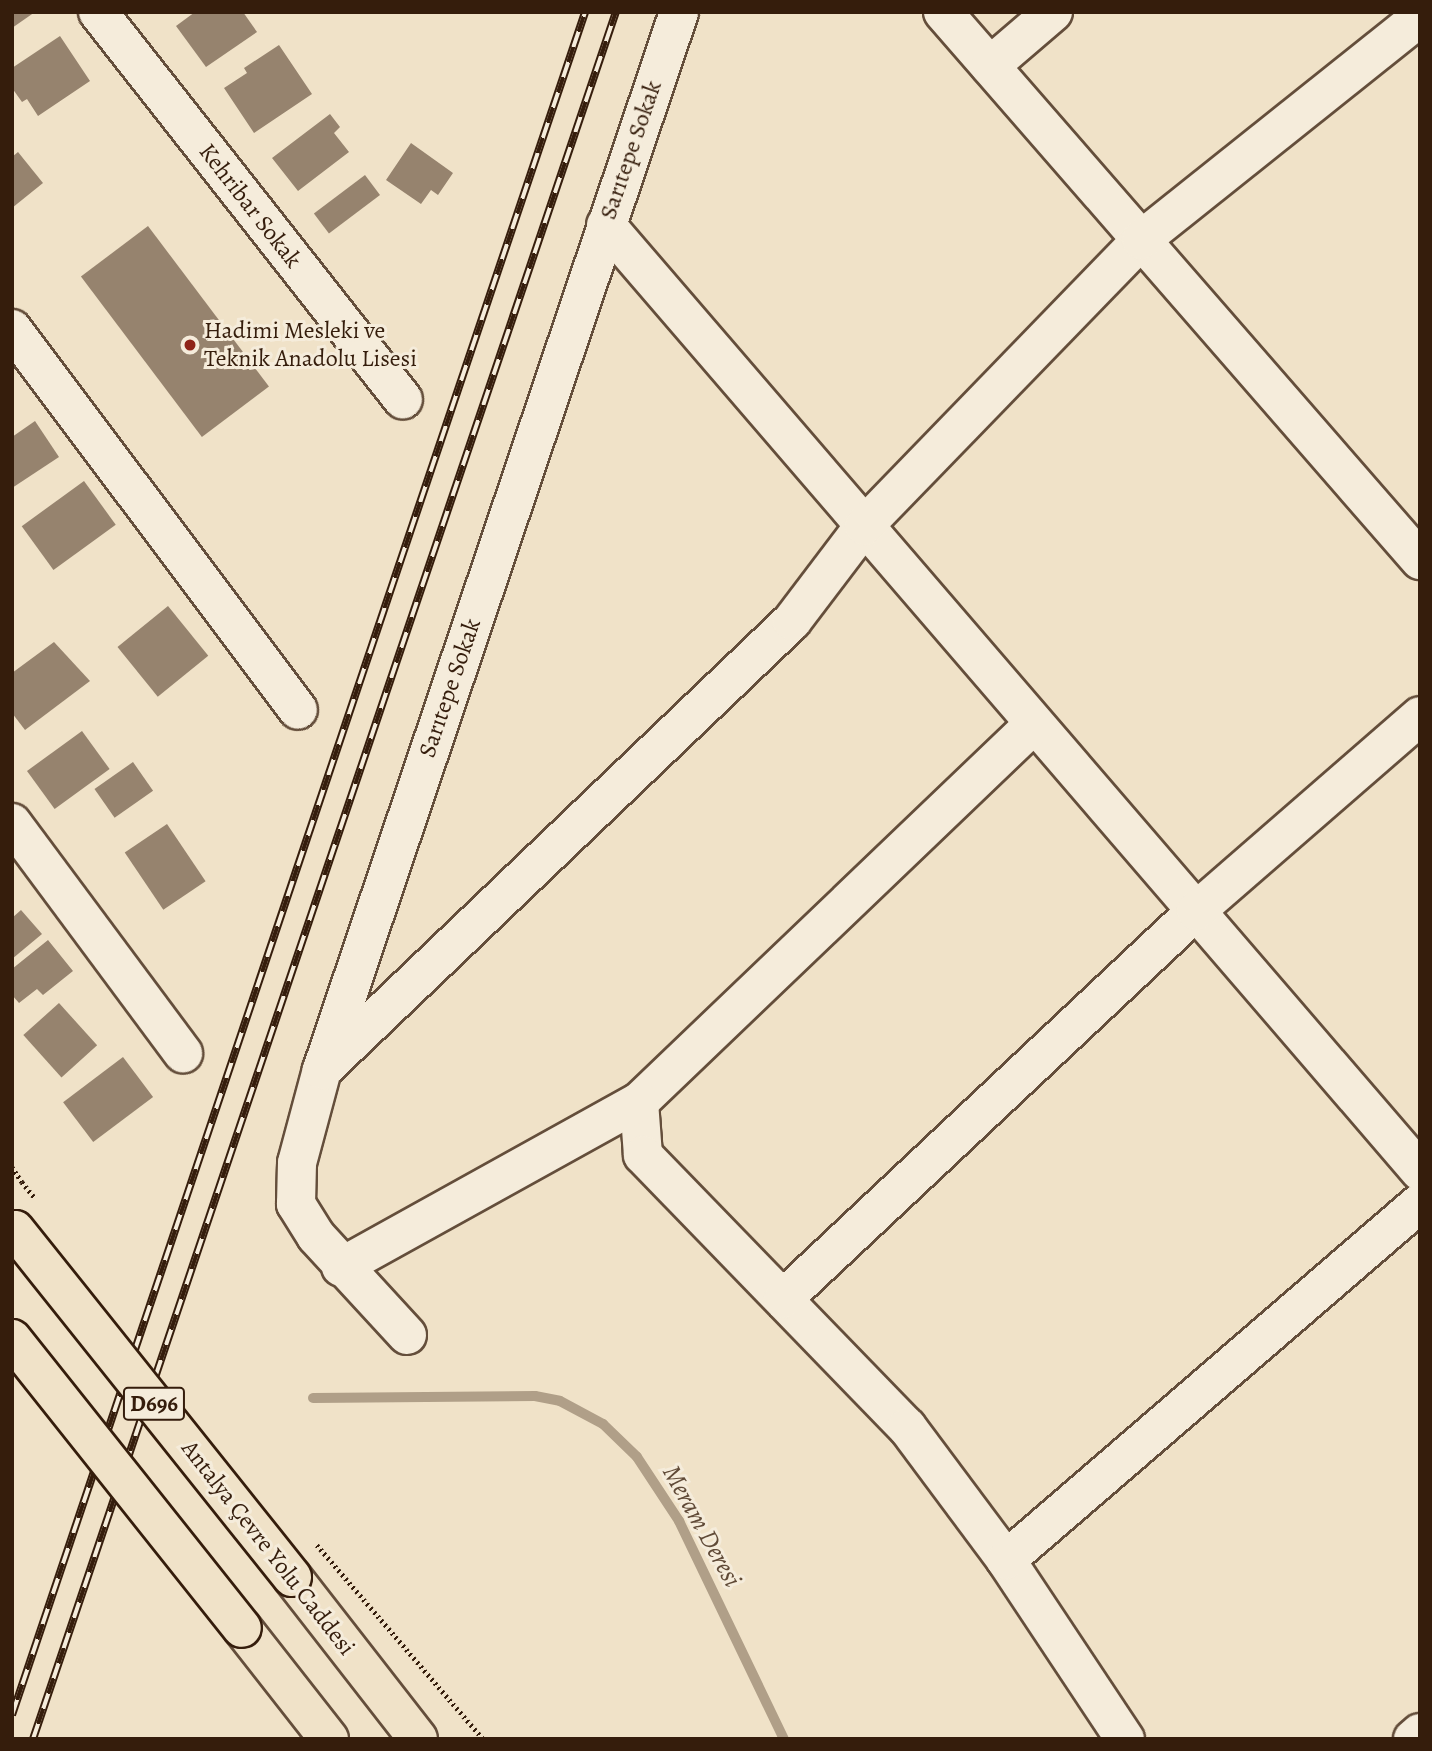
<!DOCTYPE html>
<meta charset="utf-8">
<style>
body{margin:0}
#map{position:relative;width:1432px;height:1751px;overflow:hidden;background:#f0e2c8;font-family:Alegreya,serif}
div>[style]{position:absolute}
.stream>*{height:10px;margin:-5px;padding:0 5px;transform-origin:5px;border-radius:5px;background:#b09f88}
.building>*{inset:0;background:#96836e;transform-origin:0 0}
.path>*{height:4.5px;margin-top:-2.25px;transform-origin:0;background:repeating-linear-gradient(90deg,#351d0c 0 2px,transparent 0 5.5px)}
.roads{filter:drop-shadow(2px 0 #644e3b) drop-shadow(-2px 0 #644e3b) drop-shadow(0 2px #644e3b) drop-shadow(0 -2px #644e3b)}
.minor>*{height:38px;margin:-19px;padding:0 19px;transform-origin:19px;border-radius:19px;background:#f5ecdb}
.highway>*{height:38px;margin:-19px;padding:0 19px;transform-origin:19px;border-radius:19px;background:#f0e2c8}
.rail>*{height:8px;margin-top:-4px;transform-origin:0;background:repeating-linear-gradient(90deg,#f5ecdb 0 16px,#351d0c 0 32px);box-sizing:border-box;border-block:2px solid #351d0c}
.path-bridge>*{height:4.5px;margin-top:-2.25px;transform-origin:0;background:repeating-linear-gradient(90deg,#351d0c 0 2px,transparent 0 5.5px)}
.bridges{filter:drop-shadow(2px 0 #351d0c) drop-shadow(-2px 0 #351d0c) drop-shadow(0 2px #351d0c) drop-shadow(0 -2px #351d0c)}
.highway-bridge>*{height:38px;margin:-19px;padding:0 19px;transform-origin:19px;border-radius:19px;background:#f0e2c8}
.dots>*{width:19px;height:19px;translate:-50% -50%;box-sizing:border-box;border:4px solid #f5ecdb;border-radius:50%}
span{translate:-50% -50%;white-space:nowrap;text-align:center;line-height:1.15;-webkit-text-stroke:6px #f5ecdb;paint-order:stroke}
.shield-label span{padding:2px 5px;background:#f5ecdb;border:2px solid;border-radius:5px;-webkit-text-stroke-width:0}
.shield-label{font-size:23px;color:#351d0c;font-weight:700}
.street-label{font-size:24px;color:#351d0c}
.poi-label{font-size:24px;color:#351d0c}
.left{translate:0 -50%;text-align:left}
.water-label{font-size:26px;color:#604a37;font-style:italic}
.frame{position:absolute;inset:0;border:14px solid #351d0c;pointer-events:none}
</style>
<div id="map">
<div class="stream">
<div style="left:313px;top:1398px;width:222px;rotate:-0.5deg"></div>
<div style="left:535px;top:1396px;width:25px;rotate:11deg"></div>
<div style="left:560px;top:1401px;width:49px;rotate:28.1deg"></div>
<div style="left:603px;top:1424px;width:47px;rotate:44.1deg"></div>
<div style="left:637px;top:1457px;width:77px;rotate:56.7deg"></div>
<div style="left:679px;top:1521px;width:242px;rotate:64.3deg"></div>
</div>
<div class="building">
<div style="clip-path:polygon(12px 12px,35px 12px,12px 28px)"></div>
<div style="clip-path:polygon(195px 12px,243px 12px,257px 32px,206px 67px,176px 26px)"></div>
<div style="clip-path:polygon(60px 36px,90px 81px,38px 116px,27px 99px,22px 102px,12px 88px,12px 68px)"></div>
<div style="clip-path:polygon(279px 45px,312px 94px,254px 133px,224px 88px,247px 73px,244px 68px)"></div>
<div style="clip-path:polygon(330px 114px,340px 127px,334px 133px,349px 152px,298px 191px,272px 158px)"></div>
<div style="clip-path:polygon(411px 143px,453px 173px,438px 195px,431px 190px,421px 204px,386px 180px)"></div>
<div style="clip-path:polygon(18px 152px,43px 183px,12px 208px,12px 157px)"></div>
<div style="left:365px;top:175px;width:25px;height:64px;rotate:53deg"></div>
<div style="left:148px;top:226px;width:201px;height:84px;rotate:53deg"></div>
<div style="clip-path:polygon(35px 421px,59px 457px,12px 488px,12px 437px)"></div>
<div style="left:84px;top:481px;width:54px;height:77px;rotate:54deg"></div>
<div style="left:168px;top:606px;width:64px;height:65px;rotate:51deg"></div>
<div style="clip-path:polygon(54px 642px,90px 681px,25px 730px,12px 713px,12px 673px)"></div>
<div style="left:82px;top:731px;width:47px;height:68px;rotate:54deg"></div>
<div style="left:133px;top:762px;width:35px;height:47px;rotate:55deg"></div>
<div style="left:167px;top:824px;width:69px;height:51px;rotate:56deg"></div>
<div style="clip-path:polygon(21px 910px,42px 934px,12px 959px,12px 918px)"></div>
<div style="clip-path:polygon(48px 940px,73px 971px,43px 995px,37px 989px,19px 1003px,12px 995px,12px 969px)"></div>
<div style="left:59px;top:1003px;width:57px;height:48px;rotate:48deg"></div>
<div style="left:123px;top:1057px;width:50px;height:75px;rotate:53deg"></div>
</div>
<div class="path">
<div style="left:12px;top:1167px;width:18px;rotate:56deg"></div>
<div style="left:317px;top:1545px;width:255px;rotate:49.4deg"></div>
</div>
<div class="roads">
<div class="minor">
<div style="left:98px;top:12px;width:493px;rotate:51.8deg"></div>
<div style="left:943px;top:12px;width:727px;rotate:48.96deg"></div>
<div style="left:990px;top:66px;width:83px;rotate:-40.6deg"></div>
<div style="left:606px;top:225px;width:1248px;rotate:49.29deg"></div>
<div style="left:12px;top:329px;width:476px;rotate:53.1deg"></div>
<div style="left:1034px;top:724px;width:547px;rotate:136.26deg"></div>
<div style="left:639px;top:1102px;width:53px;rotate:85.7deg"></div>
<div style="left:643px;top:1155px;width:379px;rotate:45.9deg"></div>
<div style="left:907px;top:1427px;width:166px;rotate:53.3deg"></div>
<div style="left:1006px;top:1560px;width:215px;rotate:56.4deg"></div>
<div style="left:12px;top:823px;width:287px;rotate:53.4deg"></div>
<div style="left:322px;top:1070px;width:650px;rotate:-43.69deg"></div>
<div style="left:792px;top:621px;width:119px;rotate:-52.8deg"></div>
<div style="left:864px;top:526px;width:398px;rotate:-45.9deg"></div>
<div style="left:1141px;top:240px;width:357px;rotate:-38.6deg"></div>
<div style="left:341px;top:1267px;width:341px;rotate:-29deg"></div>
<div style="left:783px;top:1299px;width:567px;rotate:-43.21deg"></div>
<div style="left:1196px;top:911px;width:297px;rotate:-41deg"></div>
<div style="left:407px;top:1335px;width:134px;rotate:-132.6deg"></div>
<div style="left:316px;top:1236px;width:38px;rotate:-122deg"></div>
<div style="left:296px;top:1204px;width:41px;rotate:-88.6deg"></div>
<div style="left:297px;top:1163px;width:96px;rotate:-75deg"></div>
<div style="left:322px;top:1070px;width:1117px;rotate:-71.35deg"></div>
<div style="left:1006px;top:1560px;width:547px;rotate:-40.77deg"></div>
<div style="left:1413px;top:1739px;width:9px;rotate:-41deg"></div>
</div>
<div class="highway">
<div style="left:292px;top:1577px;width:205px;rotate:52.1deg"></div>
<div style="left:242px;top:1628px;width:141px;rotate:51.9deg"></div>
</div>
</div>
<div class="rail">
<div style="left:12px;top:1715px;width:1797px;rotate:-71.4deg"></div>
<div style="left:33px;top:1739px;width:1823px;rotate:-71.35deg"></div>
</div>
<div class="path-bridge">
<div style="left:22px;top:1182px;width:21px;rotate:51deg"></div>
</div>
<div class="bridges">
<div class="highway-bridge">
<div style="left:15px;top:1230px;width:444px;rotate:51.4deg"></div>
<div style="left:12px;top:1339px;width:369px;rotate:51.5deg"></div>
</div>
</div>
<div class="dots">
<div style="left:190px;top:345px;background:#8f2418"></div>
</div>
<div class="shield-label">
<span style="left:154px;top:1404px">D696</span>
</div>
<div class="street-label">
<span style="left:631px;top:150px;rotate:-71deg">Sarıtepe Sokak</span>
<span style="left:250px;top:206px;rotate:52deg">Kehribar Sokak</span>
<span style="left:450px;top:688px;rotate:-71deg">Sarıtepe Sokak</span>
<span style="left:268px;top:1548px;rotate:52deg">Antalya Çevre Yolu Caddesi</span>
</div>
<div class="poi-label">
<span class="left" style="left:204px;top:345px">Hadimi Mesleki ve<br>Teknik Anadolu Lisesi</span>
</div>
<div class="water-label">
<span style="left:702px;top:1526px;rotate:61deg">Meram Deresi</span>
</div>
<div class="frame"></div>
</div>
